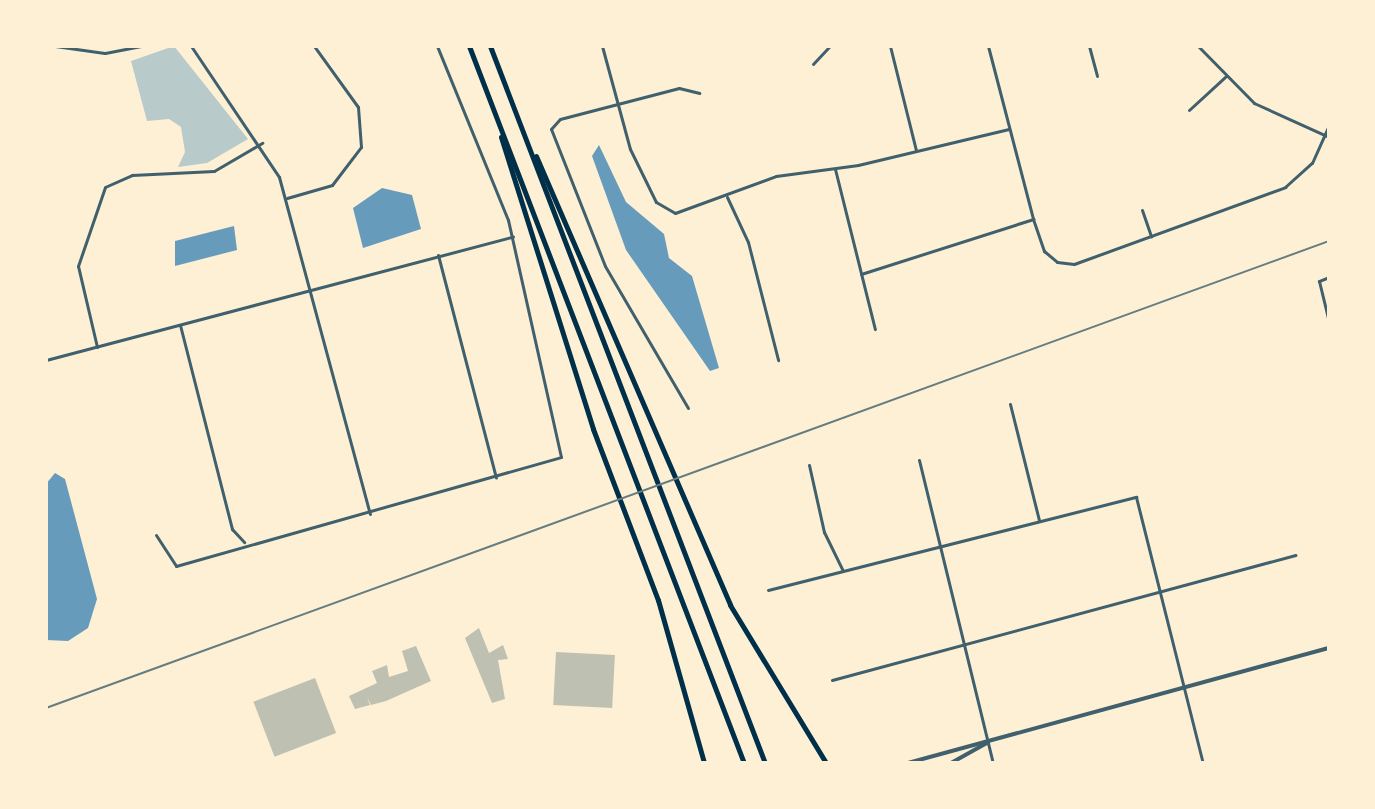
<!DOCTYPE html>
<style>
body{margin:0}
#map{position:relative;width:1375px;height:809px;overflow:hidden;background:#fdf0d5;font-family:Roboto,sans-serif}
div>[style]{position:absolute}
.green>*{inset:0;background:#b9caca}
.water>*{inset:0;background:#669bbc}
.building>*{inset:0;background:#bec0b2;transform-origin:0 0}
.minor>*{height:3px;margin:-1.5px;padding:0 1.5px;transform-origin:1.5px;border-radius:1.5px;background:#3f606c}
.tertiary>*{height:4px;margin:-2px;padding:0 2px;transform-origin:2px;border-radius:2px;background:#3f606c}
.primary>*{height:5px;margin:-2.5px;padding:0 2.5px;transform-origin:2.5px;border-radius:2.5px;background:#003049}
.rail>*{height:2px;margin:-1px;padding:0 1px;transform-origin:1px;border-radius:1px;background:#657d81}
span{translate:-50% -50%;white-space:nowrap;text-align:center;line-height:1.15;-webkit-text-stroke:8px #fdf0d5;paint-order:stroke}
.frame{position:absolute;inset:0;border:48px solid #fdf0d5;pointer-events:none}
</style>
<div id="map">
<div class="green">
<div style="clip-path:polygon(174px 46px,248px 139px,207px 163px,178px 167px,185px 152px,181px 127px,169px 119px,147px 121px,131px 61px)"></div>
</div>
<div class="water">
<div style="clip-path:polygon(599px 145px,626px 202px,664px 234px,669px 258px,692px 276px,719px 368px,710px 371px,626px 250px,592px 156px)"></div>
<div style="clip-path:polygon(382px 188px,412px 195px,421px 229px,363px 248px,353px 208px)"></div>
<div style="clip-path:polygon(234px 226px,237px 250px,175px 266px,175px 241px)"></div>
<div style="clip-path:polygon(55px 473px,65px 479px,97px 599px,88px 628px,68px 641px,46px 640px,46px 484px)"></div>
</div>
<div class="building">
<div style="clip-path:polygon(479px 628px,489px 653px,503px 645px,508px 659px,498px 660px,505px 699px,492px 703px,465px 638px)"></div>
<div style="clip-path:polygon(416px 646px,431px 681px,386px 701px,371px 705px,367px 697px,370px 705px,355px 709px,349px 696px,377px 683px,372px 671px,387px 665px,389px 677px,408px 671px,402px 651px)"></div>
<div style="left:556px;top:652px;width:59px;height:53px;rotate:3deg"></div>
<div style="left:315px;top:678px;width:59px;height:66px;rotate:69deg"></div>
</div>
<div class="minor">
<div style="left:55px;top:46px;width:50px;rotate:8deg"></div>
<div style="left:105px;top:53px;width:38px;rotate:-11deg"></div>
<div style="left:191px;top:46px;width:158px;rotate:56.1deg"></div>
<div style="left:279px;top:177px;width:349px;rotate:74.9deg"></div>
<div style="left:602px;top:46px;width:107px;rotate:74.8deg"></div>
<div style="left:630px;top:149px;width:59px;rotate:63.9deg"></div>
<div style="left:656px;top:202px;width:22px;rotate:30deg"></div>
<div style="left:675px;top:213px;width:108px;rotate:-20.1deg"></div>
<div style="left:776px;top:176px;width:83px;rotate:-7.6deg"></div>
<div style="left:858px;top:165px;width:155px;rotate:-13.4deg"></div>
<div style="left:890px;top:46px;width:107px;rotate:76deg"></div>
<div style="left:988px;top:46px;width:179px;rotate:75.4deg"></div>
<div style="left:1033px;top:219px;width:34px;rotate:71deg"></div>
<div style="left:1044px;top:251px;width:17px;rotate:40deg"></div>
<div style="left:1057px;top:262px;width:17px;rotate:7deg"></div>
<div style="left:1074px;top:264px;width:225px;rotate:-20deg"></div>
<div style="left:1285px;top:187px;width:36px;rotate:-42deg"></div>
<div style="left:1312px;top:163px;width:42px;rotate:-65.9deg"></div>
<div style="left:1089px;top:46px;width:31px;rotate:75deg"></div>
<div style="left:1198px;top:46px;width:80px;rotate:45.5deg"></div>
<div style="left:1254px;top:103px;width:82px;rotate:24.4deg"></div>
<div style="left:813px;top:64px;width:25px;rotate:-47deg"></div>
<div style="left:1189px;top:110px;width:49px;rotate:-42.5deg"></div>
<div style="left:835px;top:169px;width:165px;rotate:76deg"></div>
<div style="left:727px;top:197px;width:50px;rotate:65deg"></div>
<div style="left:748px;top:242px;width:122px;rotate:75.7deg"></div>
<div style="left:287px;top:198px;width:47px;rotate:-16.1deg"></div>
<div style="left:332px;top:185px;width:48px;rotate:-52.7deg"></div>
<div style="left:361px;top:147px;width:40px;rotate:-94.3deg"></div>
<div style="left:358px;top:107px;width:75px;rotate:-125.8deg"></div>
<div style="left:1142px;top:210px;width:28px;rotate:71deg"></div>
<div style="left:438px;top:255px;width:230px;rotate:75.4deg"></div>
<div style="left:861px;top:274px;width:181px;rotate:-17.7deg"></div>
<div style="left:1329px;top:277px;width:11px;rotate:158deg"></div>
<div style="left:1319px;top:281px;width:42px;rotate:76.3deg"></div>
<div style="left:180px;top:325px;width:211px;rotate:75.7deg"></div>
<div style="left:232px;top:529px;width:18px;rotate:47deg"></div>
<div style="left:97px;top:347px;width:83px;rotate:-103.2deg"></div>
<div style="left:78px;top:266px;width:83px;rotate:-71.1deg"></div>
<div style="left:105px;top:187px;width:30px;rotate:-24deg"></div>
<div style="left:132px;top:175px;width:82px;rotate:-2.8deg"></div>
<div style="left:214px;top:171px;width:56px;rotate:-30.3deg"></div>
<div style="left:46px;top:360px;width:483px;rotate:-14.8deg"></div>
<div style="left:1010px;top:404px;width:120px;rotate:76deg"></div>
<div style="left:688px;top:408px;width:164px;rotate:-120.3deg"></div>
<div style="left:605px;top:266px;width:147px;rotate:-111.5deg"></div>
<div style="left:551px;top:129px;width:13px;rotate:-48deg"></div>
<div style="left:560px;top:119px;width:123px;rotate:-14.6deg"></div>
<div style="left:679px;top:88px;width:21px;rotate:14deg"></div>
<div style="left:919px;top:460px;width:312px;rotate:76.3deg"></div>
<div style="left:809px;top:465px;width:69px;rotate:77.4deg"></div>
<div style="left:824px;top:532px;width:43px;rotate:64deg"></div>
<div style="left:156px;top:535px;width:37px;rotate:57deg"></div>
<div style="left:176px;top:566px;width:400px;rotate:-15.8deg"></div>
<div style="left:561px;top:457px;width:243px;rotate:-102.6deg"></div>
<div style="left:508px;top:220px;width:188px;rotate:-112.2deg"></div>
<div style="left:768px;top:590px;width:380px;rotate:-14.2deg"></div>
<div style="left:1136px;top:497px;width:274px;rotate:75.9deg"></div>
<div style="left:832px;top:680px;width:480px;rotate:-15.1deg"></div>
</div>
<div class="tertiary">
<div style="left:908px;top:763px;width:436px;rotate:-15.3deg"></div>
<div style="left:951px;top:763px;width:41px;rotate:-29.1deg"></div>
</div>
<div class="primary">
<div style="left:469px;top:46px;width:768px;rotate:69.02deg"></div>
<div style="left:490px;top:46px;width:768px;rotate:69.02deg"></div>
<div style="left:501px;top:137px;width:306px;rotate:72.5deg"></div>
<div style="left:593px;top:429px;width:183px;rotate:69.2deg"></div>
<div style="left:658px;top:600px;width:169px;rotate:74.2deg"></div>
<div style="left:536px;top:156px;width:489px;rotate:66.6deg"></div>
<div style="left:730px;top:605px;width:185px;rotate:58.7deg"></div>
</div>
<div class="rail">
<div style="left:46px;top:708px;width:1365px;rotate:-20deg"></div>
</div>
<div class="frame"></div>
</div>
